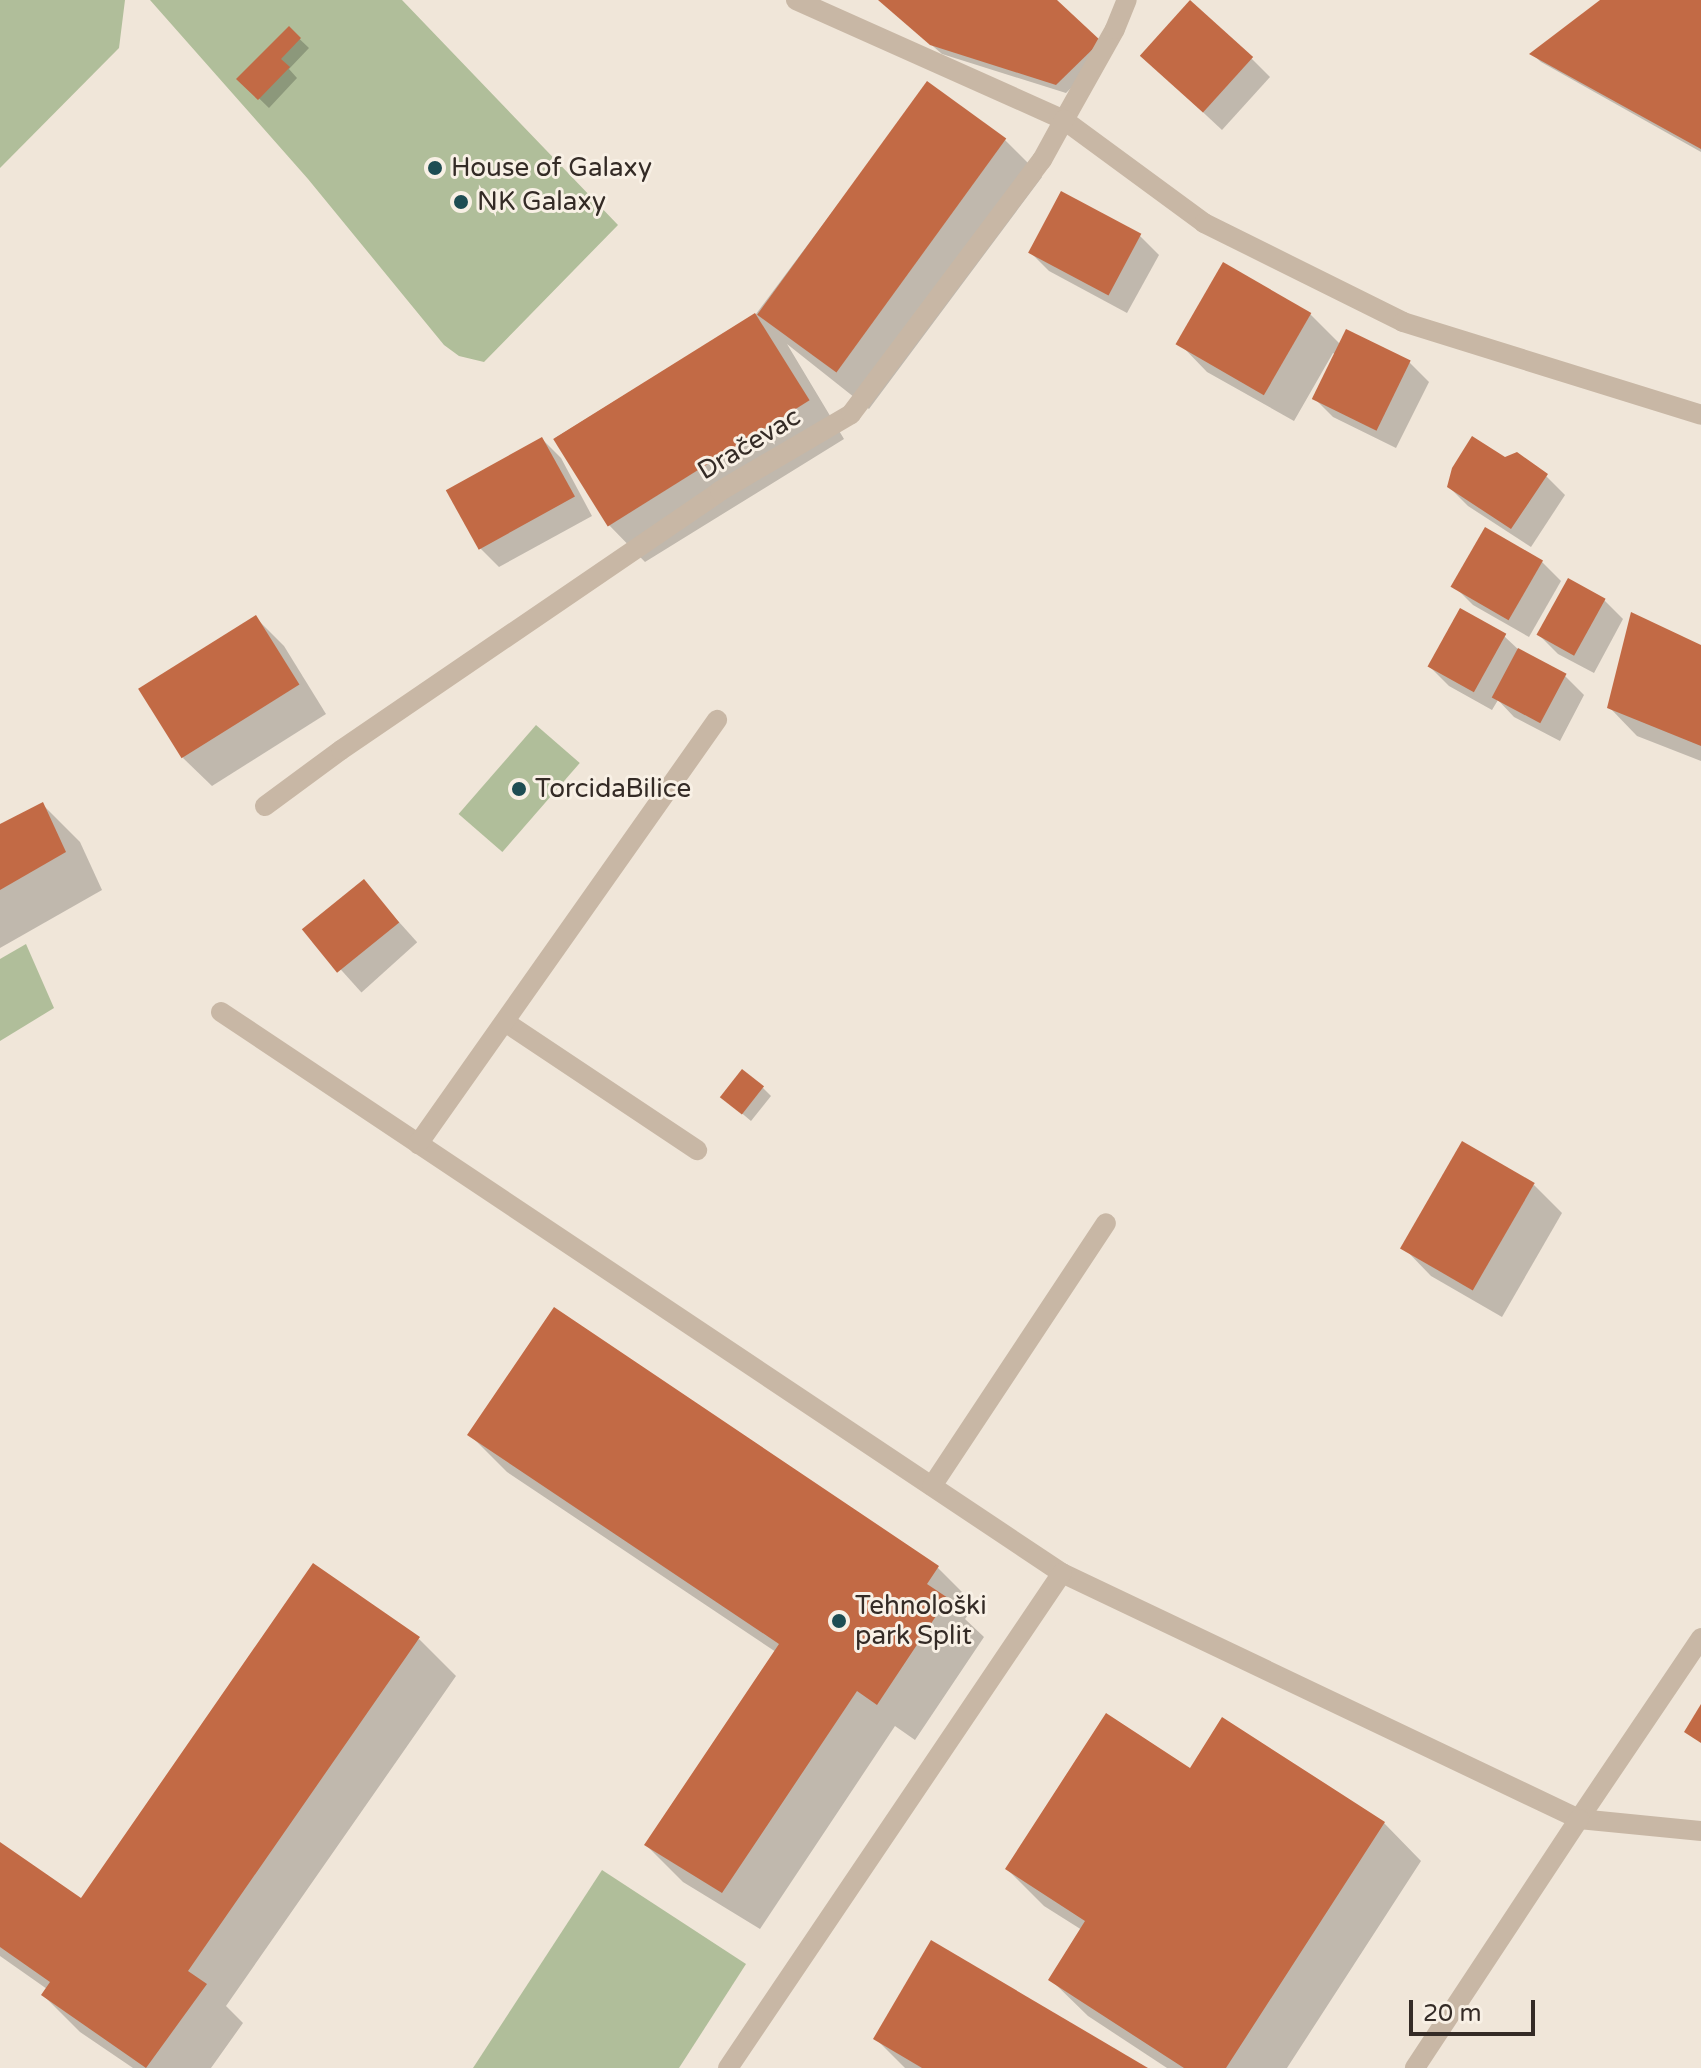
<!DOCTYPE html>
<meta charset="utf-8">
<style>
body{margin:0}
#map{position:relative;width:1701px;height:2068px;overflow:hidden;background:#f0e6d9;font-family:"Varela Round",sans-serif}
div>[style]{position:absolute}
.green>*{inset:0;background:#b0be9a;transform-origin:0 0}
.shadow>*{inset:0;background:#0003;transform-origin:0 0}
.building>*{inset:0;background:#c26a45;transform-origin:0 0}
.service>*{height:20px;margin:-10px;padding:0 10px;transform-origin:10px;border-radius:10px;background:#c8b7a5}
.minor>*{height:20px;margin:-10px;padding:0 10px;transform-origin:10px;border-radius:10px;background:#c8b7a5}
.dots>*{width:22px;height:22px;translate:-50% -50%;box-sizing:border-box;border:4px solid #f8f0e5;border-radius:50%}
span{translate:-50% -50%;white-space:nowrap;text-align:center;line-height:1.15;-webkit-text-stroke:6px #f8f0e5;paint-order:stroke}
.poi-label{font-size:26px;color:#342b26}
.left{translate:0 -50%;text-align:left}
.street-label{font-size:26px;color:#342b26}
.scale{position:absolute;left:1409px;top:2000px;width:126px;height:36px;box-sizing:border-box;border:4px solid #342b26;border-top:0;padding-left:10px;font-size:24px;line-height:28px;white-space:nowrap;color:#342b26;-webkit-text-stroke:6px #f8f0e5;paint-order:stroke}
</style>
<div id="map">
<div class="green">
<div style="clip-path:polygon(0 0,125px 0,119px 48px,0 168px)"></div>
<div style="clip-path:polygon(150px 0,402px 0,618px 225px,484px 362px,459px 356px,444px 345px,308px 179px)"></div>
<div style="left:536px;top:725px;width:58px;height:118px;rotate:41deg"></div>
<div style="clip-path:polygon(26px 944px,54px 1008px,0 1041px,0 959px)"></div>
<div style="clip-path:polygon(602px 1870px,746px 1964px,679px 2068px,473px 2068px)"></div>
</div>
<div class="shadow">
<div style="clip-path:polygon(880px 0,1054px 0,1108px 51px,1066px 93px,942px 54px)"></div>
<div style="clip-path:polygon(1603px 0,1701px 0,1701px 152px,1541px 62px,1532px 54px)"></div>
<div style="clip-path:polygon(289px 29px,309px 48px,289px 69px,297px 78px,269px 108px,239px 79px)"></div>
<div style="clip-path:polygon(1251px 58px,1270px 77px,1222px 130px,1162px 74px)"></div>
<div style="clip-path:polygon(928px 84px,1005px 140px,1042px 177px,869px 409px,787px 344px,844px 439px,645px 562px,608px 524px,555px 438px,756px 314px)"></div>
<div style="clip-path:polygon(1140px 236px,1159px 255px,1127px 313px,1049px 271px,1030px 252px)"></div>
<div style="clip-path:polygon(1310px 314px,1341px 345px,1410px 363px,1429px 382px,1396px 448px,1333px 417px,1314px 398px,1336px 355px,1333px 353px,1294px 421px,1207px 372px,1179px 343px)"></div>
<div style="clip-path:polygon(542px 439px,561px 458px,592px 516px,499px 567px,480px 548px)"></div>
<div style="clip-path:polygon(1505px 459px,1546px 476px,1565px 495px,1531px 547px,1468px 506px,1449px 487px)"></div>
<div style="clip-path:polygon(1486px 530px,1542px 562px,1561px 581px,1529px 637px,1473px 605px,1454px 586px)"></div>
<div style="clip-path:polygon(1604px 600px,1623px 619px,1594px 673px,1558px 654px,1539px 635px)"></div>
<div style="clip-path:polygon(256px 618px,284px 646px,326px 714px,212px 786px,183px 758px)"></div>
<div style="clip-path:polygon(1504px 636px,1521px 652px,1565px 676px,1584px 695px,1560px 741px,1514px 717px,1498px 700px,1492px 710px,1449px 686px,1430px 667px)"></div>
<div style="clip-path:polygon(1701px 647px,1701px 761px,1637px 736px,1609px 707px)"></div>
<div style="clip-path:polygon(43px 805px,80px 842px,102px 890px,0 948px,0 826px)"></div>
<div style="left:363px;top:882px;width:81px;height:75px;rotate:48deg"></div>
<div style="clip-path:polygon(762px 1087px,771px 1096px,751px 1121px,732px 1105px)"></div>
<div style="clip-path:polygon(1534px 1185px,1562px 1213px,1502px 1317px,1431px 1276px,1403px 1247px)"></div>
<div style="clip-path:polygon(554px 1310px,938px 1568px,975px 1605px,965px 1619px,984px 1637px,915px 1740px,895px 1726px,760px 1929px,683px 1882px,646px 1845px,776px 1652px,507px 1472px,470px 1435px)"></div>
<div style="clip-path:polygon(419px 1639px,456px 1676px,226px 2006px,243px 2023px,211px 2068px,133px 2068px,80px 2032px,43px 1995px,47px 1989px,0 1956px,0 1844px,81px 1901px)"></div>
<div style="clip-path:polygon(1190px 1770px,1384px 1823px,1421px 1861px,1287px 2068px,1167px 2068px,1088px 2016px,1050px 1979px,1082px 1930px,1044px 1906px,1007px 1869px)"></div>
<div style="clip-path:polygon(875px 2038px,1144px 2068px,905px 2068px)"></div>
</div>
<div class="building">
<div style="clip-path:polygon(878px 0,1057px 0,1101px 41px,1056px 85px,930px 45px)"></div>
<div style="left:1190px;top:0;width:85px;height:75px;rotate:42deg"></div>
<div style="clip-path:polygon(1600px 0,1701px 0,1701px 149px,1529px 54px)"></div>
<div style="clip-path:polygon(289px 26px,301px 38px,281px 59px,290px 67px,258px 100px,236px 79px)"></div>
<div style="left:927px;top:81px;width:98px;height:289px;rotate:36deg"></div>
<div style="left:1061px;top:191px;width:91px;height:70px;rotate:28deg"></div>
<div style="left:1223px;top:262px;width:102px;height:95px;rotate:30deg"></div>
<div style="left:755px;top:313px;width:103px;height:238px;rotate:58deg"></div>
<div style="left:1346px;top:329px;width:72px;height:78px;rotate:26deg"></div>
<div style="clip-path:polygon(1472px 436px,1505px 457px,1517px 452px,1548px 474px,1511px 529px,1447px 487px,1452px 468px)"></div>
<div style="left:542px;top:437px;width:68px;height:110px;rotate:61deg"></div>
<div style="left:1485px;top:527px;width:67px;height:69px;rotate:30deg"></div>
<div style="left:1568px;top:578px;width:43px;height:65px;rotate:29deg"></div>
<div style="left:1460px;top:608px;width:53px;height:67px;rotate:29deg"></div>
<div style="clip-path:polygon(1631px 612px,1701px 645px,1701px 746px,1607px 708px)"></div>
<div style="left:256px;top:615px;width:82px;height:139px;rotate:58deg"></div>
<div style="left:1518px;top:648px;width:55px;height:56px;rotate:28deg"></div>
<div style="clip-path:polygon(43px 802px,66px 852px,0 890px,0 824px)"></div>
<div style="left:364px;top:879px;width:56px;height:80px;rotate:51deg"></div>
<div style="left:742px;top:1069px;width:28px;height:36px;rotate:38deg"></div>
<div style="left:1462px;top:1141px;width:84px;height:124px;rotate:30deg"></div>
<div style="clip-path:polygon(554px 1307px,939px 1566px,927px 1584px,948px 1598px,877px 1705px,857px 1691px,722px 1893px,644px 1845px,779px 1644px,467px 1435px)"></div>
<div style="clip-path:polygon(313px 1563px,420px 1637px,188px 1971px,207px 1984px,146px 2068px,41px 1995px,50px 1982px,0 1947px,0 1842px,81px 1898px)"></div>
<div style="clip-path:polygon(1701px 1704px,1701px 1743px,1684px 1732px)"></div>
<div style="clip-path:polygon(1106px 1713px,1190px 1768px,1222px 1717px,1385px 1822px,1226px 2068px,1184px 2068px,1048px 1980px,1085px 1921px,1005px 1869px)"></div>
<div style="clip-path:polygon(931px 1940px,1148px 2068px,922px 2068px,873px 2039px)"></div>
</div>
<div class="service">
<div style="left:1064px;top:120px;width:104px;rotate:-60.7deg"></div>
<div style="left:1115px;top:29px;width:31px;rotate:-68deg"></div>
<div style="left:1701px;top:1638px;width:218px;rotate:124deg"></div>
<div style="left:1579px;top:1819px;width:123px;rotate:5.6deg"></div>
</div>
<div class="minor">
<div style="left:796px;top:0;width:294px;rotate:24.1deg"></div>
<div style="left:1064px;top:120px;width:174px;rotate:36.3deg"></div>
<div style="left:1204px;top:223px;width:222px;rotate:26.4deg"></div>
<div style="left:1403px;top:322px;width:312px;rotate:17.3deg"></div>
<div style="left:265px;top:806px;width:94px;rotate:-36.4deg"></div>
<div style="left:341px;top:750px;width:459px;rotate:-34.3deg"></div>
<div style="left:720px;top:491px;width:152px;rotate:-30.4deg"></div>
<div style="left:851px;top:414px;width:318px;rotate:-53.1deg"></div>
<div style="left:1042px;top:160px;width:46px;rotate:-61.2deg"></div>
<div style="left:221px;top:1012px;width:1011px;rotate:33.71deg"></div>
<div style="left:1062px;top:1573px;width:573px;rotate:25.45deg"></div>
<div style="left:1579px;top:1819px;width:298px;rotate:123.4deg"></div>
<div style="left:505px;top:1022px;width:231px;rotate:33.7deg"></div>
<div style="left:418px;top:1144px;width:519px;rotate:-54.81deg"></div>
<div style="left:932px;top:1486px;width:315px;rotate:-56.5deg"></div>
<div style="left:728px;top:2068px;width:597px;rotate:-55.99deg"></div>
</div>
<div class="dots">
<div style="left:435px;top:168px;background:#1e4d53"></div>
<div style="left:461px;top:202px;background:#1e4d53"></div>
<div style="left:519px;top:789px;background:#1e4d53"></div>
<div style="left:839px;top:1621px;background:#1e4d53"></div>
</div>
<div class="poi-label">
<span class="left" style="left:451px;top:168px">House of Galaxy</span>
<span class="left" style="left:477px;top:202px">NK Galaxy</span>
<span class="left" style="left:535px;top:789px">TorcidaBilice</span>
<span class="left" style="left:855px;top:1621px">Tehnološki<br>park Split</span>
</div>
<div class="street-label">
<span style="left:749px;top:444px;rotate:-31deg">Dračevac</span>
</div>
<div class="scale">20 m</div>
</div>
